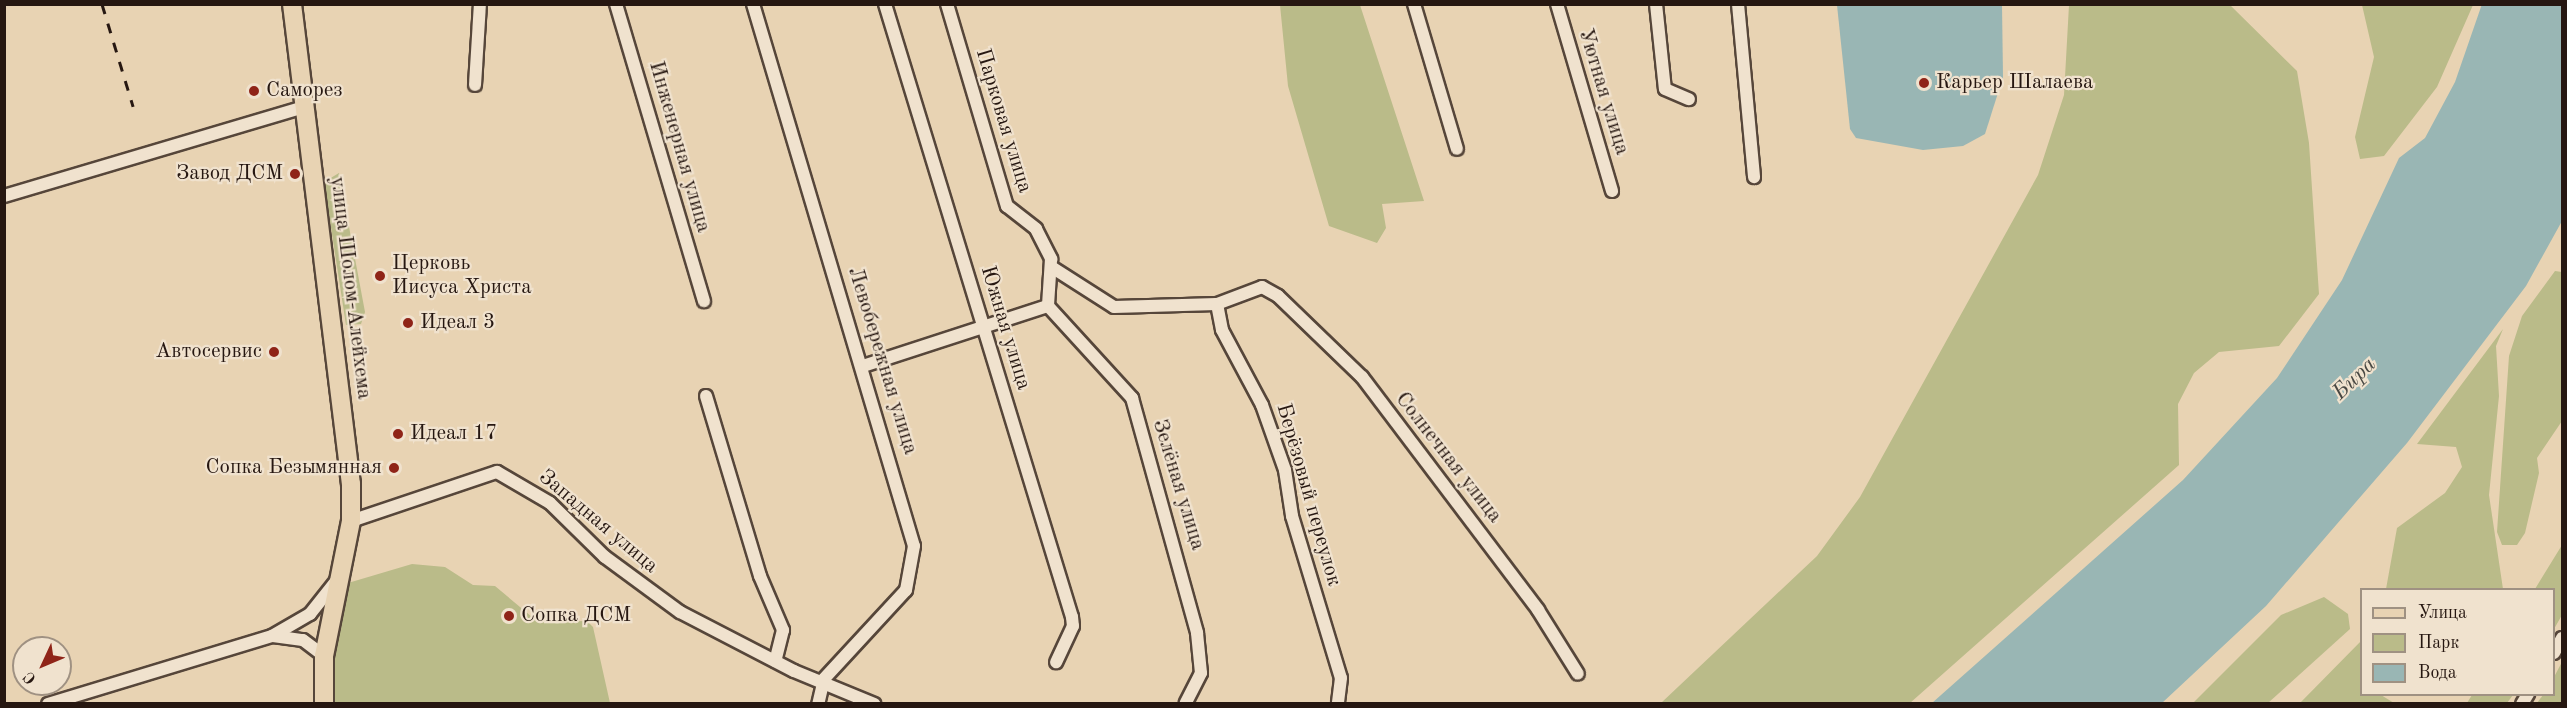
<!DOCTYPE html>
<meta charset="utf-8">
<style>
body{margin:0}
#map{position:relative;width:2567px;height:708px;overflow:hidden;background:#e8d3b3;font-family:"Old Standard TT",serif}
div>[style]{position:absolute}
.green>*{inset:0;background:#babb89}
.water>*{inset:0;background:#99b6b4}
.roads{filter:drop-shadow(2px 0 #56463a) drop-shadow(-2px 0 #56463a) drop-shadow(0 2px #56463a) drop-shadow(0 -2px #56463a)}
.minor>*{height:12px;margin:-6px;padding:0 6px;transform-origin:6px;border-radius:6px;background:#f0e2ce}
.primary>*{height:18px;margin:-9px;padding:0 9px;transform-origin:9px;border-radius:9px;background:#e8d3b3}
.rail>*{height:3px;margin-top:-1.5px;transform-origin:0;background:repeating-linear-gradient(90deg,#261711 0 10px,transparent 0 20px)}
.dots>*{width:16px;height:16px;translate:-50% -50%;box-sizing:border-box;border:3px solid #f0e2ce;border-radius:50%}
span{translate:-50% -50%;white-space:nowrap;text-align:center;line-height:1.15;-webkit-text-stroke:4.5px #f0e2ce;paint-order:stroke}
.poi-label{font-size:21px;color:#261711}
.left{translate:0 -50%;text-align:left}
.right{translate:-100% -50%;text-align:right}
.street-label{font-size:21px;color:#261711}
.water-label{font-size:22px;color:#484742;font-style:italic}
.frame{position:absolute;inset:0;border:6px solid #261711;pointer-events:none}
.legend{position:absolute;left:2360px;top:588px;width:195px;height:108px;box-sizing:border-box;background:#f0e2ce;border:2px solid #9f9182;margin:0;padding:8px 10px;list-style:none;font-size:18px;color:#261711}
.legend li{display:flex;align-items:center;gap:12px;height:30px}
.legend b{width:30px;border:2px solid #9f9182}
.north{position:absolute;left:12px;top:636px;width:60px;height:60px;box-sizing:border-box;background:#f0e2ce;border:2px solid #9f9182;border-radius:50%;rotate:226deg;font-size:16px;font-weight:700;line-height:24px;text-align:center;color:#261711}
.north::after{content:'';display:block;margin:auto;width:21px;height:27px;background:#8f2418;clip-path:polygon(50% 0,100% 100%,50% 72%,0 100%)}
</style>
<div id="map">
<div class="green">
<div style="clip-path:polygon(1280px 5px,1360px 5px,1424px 201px,1382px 204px,1386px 228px,1377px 243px,1329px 226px,1288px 86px)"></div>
<div style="clip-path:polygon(2069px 5px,2230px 5px,2297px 71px,2309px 143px,2319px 294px,2279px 346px,2219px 352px,2194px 373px,2178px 404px,2179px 465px,1910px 703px,1661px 703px,1817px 556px,1860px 497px,2038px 175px,2064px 95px)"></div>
<div style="clip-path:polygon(2362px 5px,2473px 5px,2437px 87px,2384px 156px,2360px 159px,2355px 137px,2374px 57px)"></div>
<div style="clip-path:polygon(339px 173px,365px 312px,361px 324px,346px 325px,324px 182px)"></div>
<div style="clip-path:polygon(2555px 271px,2562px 272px,2562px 421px,2537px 458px,2539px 473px,2525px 533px,2517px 545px,2502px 545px,2497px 532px,2509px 356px,2522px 316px)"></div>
<div style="clip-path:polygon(2503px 329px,2496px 346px,2499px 396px,2489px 495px,2503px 589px,2386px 589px,2397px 528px,2445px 493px,2462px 467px,2456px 447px,2417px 444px)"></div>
<div style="clip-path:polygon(2562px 545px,2562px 615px,2554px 629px,2554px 590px,2535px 589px)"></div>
<div style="clip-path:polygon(412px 564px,445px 567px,473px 585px,495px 586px,538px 622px,587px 621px,593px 627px,610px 703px,334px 703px,331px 635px,348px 583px)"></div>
<div style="clip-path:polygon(2324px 597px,2348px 614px,2350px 629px,2268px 703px,2193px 703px,2281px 615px)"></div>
<div style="clip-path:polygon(2361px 641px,2362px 694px,2381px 695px,2394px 703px,2300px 703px)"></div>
<div style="clip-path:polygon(2562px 662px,2562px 703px,2537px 703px,2543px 695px,2554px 694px,2554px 677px)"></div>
<div style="clip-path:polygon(2472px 695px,2472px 694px,2513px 695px,2507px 703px,2467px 703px)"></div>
</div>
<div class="water">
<div style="clip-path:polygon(2482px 4px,2562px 5px,2562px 221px,2526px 286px,2407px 443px,2266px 606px,2162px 703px,1932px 703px,2183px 480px,2277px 378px,2342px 280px,2399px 158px,2425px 138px,2455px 82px)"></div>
<div style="clip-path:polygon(1837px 5px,2002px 5px,2003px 77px,1985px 134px,1963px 146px,1923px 150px,1856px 138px,1850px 129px)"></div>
</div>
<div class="roads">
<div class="minor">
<div style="left:616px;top:4px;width:310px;rotate:73.5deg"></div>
<div style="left:753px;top:4px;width:565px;rotate:73.46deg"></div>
<div style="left:914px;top:546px;width:45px;rotate:100.3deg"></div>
<div style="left:906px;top:590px;width:121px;rotate:132.7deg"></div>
<div style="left:824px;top:679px;width:26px;rotate:103deg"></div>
<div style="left:885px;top:4px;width:641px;rotate:73.04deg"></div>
<div style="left:1072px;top:617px;width:9px;rotate:84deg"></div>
<div style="left:1073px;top:626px;width:40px;rotate:115deg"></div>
<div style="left:947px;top:4px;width:211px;rotate:73.5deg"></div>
<div style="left:1007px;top:206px;width:37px;rotate:38deg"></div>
<div style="left:1036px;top:229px;width:34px;rotate:63deg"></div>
<div style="left:1051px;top:259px;width:47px;rotate:93.7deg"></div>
<div style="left:1414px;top:4px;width:151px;rotate:73.5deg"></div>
<div style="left:1557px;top:4px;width:195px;rotate:73.6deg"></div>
<div style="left:1656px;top:4px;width:85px;rotate:84deg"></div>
<div style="left:1665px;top:89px;width:26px;rotate:23deg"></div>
<div style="left:1738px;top:4px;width:174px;rotate:84.7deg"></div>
<div style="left:475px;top:85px;width:81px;rotate:-86.5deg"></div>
<div style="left:4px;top:196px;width:314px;rotate:-16.5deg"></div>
<div style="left:1053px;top:268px;width:72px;rotate:32.6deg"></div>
<div style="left:1114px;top:307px;width:103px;rotate:-1.7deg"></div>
<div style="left:1217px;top:304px;width:48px;rotate:-20.7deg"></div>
<div style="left:1262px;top:287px;width:18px;rotate:29deg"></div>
<div style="left:1278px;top:296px;width:117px;rotate:44deg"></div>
<div style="left:1362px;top:377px;width:292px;rotate:52.9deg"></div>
<div style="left:1538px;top:610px;width:75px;rotate:58deg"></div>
<div style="left:1217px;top:304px;width:26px;rotate:79deg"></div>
<div style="left:1222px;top:330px;width:85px;rotate:61.9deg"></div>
<div style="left:1262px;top:405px;width:69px;rotate:70.5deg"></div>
<div style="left:1285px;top:470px;width:47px;rotate:81.3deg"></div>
<div style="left:1292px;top:516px;width:169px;rotate:73.2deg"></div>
<div style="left:1341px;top:678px;width:26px;rotate:97deg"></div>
<div style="left:1048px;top:306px;width:125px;rotate:47.6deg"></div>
<div style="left:1132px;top:398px;width:244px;rotate:74.5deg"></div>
<div style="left:1197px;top:633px;width:40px;rotate:84.3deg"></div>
<div style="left:1201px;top:673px;width:34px;rotate:117deg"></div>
<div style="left:863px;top:366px;width:194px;rotate:-18deg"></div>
<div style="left:706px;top:396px;width:188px;rotate:73.3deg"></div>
<div style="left:760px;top:576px;width:59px;rotate:66.9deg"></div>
<div style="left:783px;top:630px;width:32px;rotate:104deg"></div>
<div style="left:351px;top:521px;width:154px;rotate:-18.6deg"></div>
<div style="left:497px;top:472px;width:61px;rotate:30.3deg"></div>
<div style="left:550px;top:503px;width:77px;rotate:44.5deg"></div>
<div style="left:605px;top:557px;width:93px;rotate:36.3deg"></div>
<div style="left:680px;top:612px;width:128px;rotate:27.4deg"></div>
<div style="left:794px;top:671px;width:87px;rotate:22.4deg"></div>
<div style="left:273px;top:636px;width:30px;rotate:8deg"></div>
<div style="left:303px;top:640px;width:26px;rotate:37deg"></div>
<div style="left:2554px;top:653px;width:17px;rotate:-62deg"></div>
<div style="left:48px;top:704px;width:234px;rotate:-16.9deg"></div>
<div style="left:272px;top:636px;width:44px;rotate:-30.1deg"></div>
<div style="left:310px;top:614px;width:43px;rotate:-51.5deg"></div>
<div style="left:2522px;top:704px;width:12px;rotate:-59deg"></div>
</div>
<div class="primary">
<div style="left:292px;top:4px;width:484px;rotate:83deg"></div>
<div style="left:351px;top:484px;width:37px;rotate:90deg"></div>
<div style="left:351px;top:521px;width:138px;rotate:101.3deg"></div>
<div style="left:324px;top:656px;width:48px;rotate:90deg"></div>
</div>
</div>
<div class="rail">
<div style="left:102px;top:4px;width:107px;rotate:73.1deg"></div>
</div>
<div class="dots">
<div style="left:1924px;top:83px;background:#8f2418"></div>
<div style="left:254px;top:91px;background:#8f2418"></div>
<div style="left:295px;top:174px;background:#8f2418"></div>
<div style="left:380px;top:276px;background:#8f2418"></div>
<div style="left:408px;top:323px;background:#8f2418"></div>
<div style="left:274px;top:352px;background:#8f2418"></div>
<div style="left:398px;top:434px;background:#8f2418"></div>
<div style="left:394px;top:468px;background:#8f2418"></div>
<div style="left:509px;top:616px;background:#8f2418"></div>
</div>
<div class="poi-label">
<span class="left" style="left:1936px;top:83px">Карьер Шалаева</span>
<span class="left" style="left:266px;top:91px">Саморез</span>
<span class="right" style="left:283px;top:174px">Завод ДСМ</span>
<span class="left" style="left:392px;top:276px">Церковь<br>Иисуса Христа</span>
<span class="left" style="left:420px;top:323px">Идеал 3</span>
<span class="right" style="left:262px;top:352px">Автосервис</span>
<span class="left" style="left:410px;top:434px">Идеал 17</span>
<span class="right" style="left:382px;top:468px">Сопка Безымянная</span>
<span class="left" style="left:521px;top:616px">Сопка ДСМ</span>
</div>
<div class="street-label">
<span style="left:1603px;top:92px;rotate:73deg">Уютная улица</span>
<span style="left:1003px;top:121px;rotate:73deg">Парковая улица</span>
<span style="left:679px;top:147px;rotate:74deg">Инженерная улица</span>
<span style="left:350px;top:288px;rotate:83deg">улица Шолом-Алейхема</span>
<span style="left:1005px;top:328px;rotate:73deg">Южная улица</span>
<span style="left:882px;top:361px;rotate:73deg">Левобережная улица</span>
<span style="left:1448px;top:458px;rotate:52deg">Солнечная улица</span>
<span style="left:1178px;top:485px;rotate:73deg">Зелёная улица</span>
<span style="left:1308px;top:495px;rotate:74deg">Берёзовый переулок</span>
<span style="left:598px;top:522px;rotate:40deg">Западная улица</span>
</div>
<div class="water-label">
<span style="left:2355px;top:379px;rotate:-44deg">Бира</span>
</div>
<div class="frame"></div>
<ul class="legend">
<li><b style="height:8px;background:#e8d3b3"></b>Улица</li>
<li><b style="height:16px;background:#babb89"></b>Парк</li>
<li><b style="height:16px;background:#99b6b4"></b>Вода</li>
</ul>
<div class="north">С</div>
</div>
